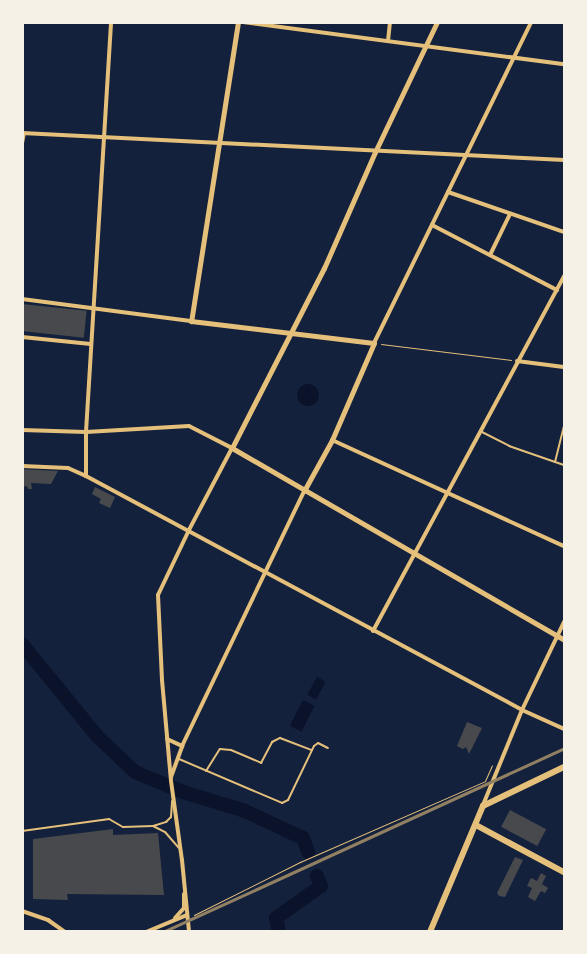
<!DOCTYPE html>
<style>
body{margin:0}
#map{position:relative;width:587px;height:954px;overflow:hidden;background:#14213d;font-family:"Asap Condensed",sans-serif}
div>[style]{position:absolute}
.water>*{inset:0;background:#0b132b;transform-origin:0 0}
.round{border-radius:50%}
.river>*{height:14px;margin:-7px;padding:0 7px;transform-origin:7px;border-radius:7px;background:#0b132b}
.building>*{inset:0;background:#48494c;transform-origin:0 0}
.path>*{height:1px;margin:-0.5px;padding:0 0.5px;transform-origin:0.5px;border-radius:0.5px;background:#e5c07b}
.service>*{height:2px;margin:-1px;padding:0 1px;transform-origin:1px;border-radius:1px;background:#e5c07b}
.minor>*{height:4px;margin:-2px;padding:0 2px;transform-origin:2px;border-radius:2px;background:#e5c07b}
.tertiary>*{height:5px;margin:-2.5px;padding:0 2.5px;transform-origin:2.5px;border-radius:2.5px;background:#e5c07b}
.secondary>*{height:5.5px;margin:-2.75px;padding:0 2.75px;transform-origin:2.75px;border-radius:2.75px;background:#e5c07b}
.rail>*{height:2.5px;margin:-1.25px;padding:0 1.25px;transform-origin:1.25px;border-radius:1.25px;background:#918062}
span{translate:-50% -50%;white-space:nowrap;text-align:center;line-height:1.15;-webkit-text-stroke:4px #f6f1e7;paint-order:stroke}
.frame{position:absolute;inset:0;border:24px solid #f6f1e7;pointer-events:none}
</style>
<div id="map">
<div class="water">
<div class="round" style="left:297px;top:384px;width:22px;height:22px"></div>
<div style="left:317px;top:677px;width:10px;height:20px;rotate:29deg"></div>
<div style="left:303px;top:700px;width:13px;height:29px;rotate:27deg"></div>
</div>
<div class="river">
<div style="left:22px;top:644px;width:119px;rotate:50.8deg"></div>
<div style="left:97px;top:736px;width:52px;rotate:43.5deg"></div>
<div style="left:135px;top:772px;width:52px;rotate:22.6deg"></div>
<div style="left:183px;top:792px;width:65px;rotate:17deg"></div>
<div style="left:245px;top:811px;width:64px;rotate:25deg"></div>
<div style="left:303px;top:838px;width:15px;rotate:70deg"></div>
<div style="left:279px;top:932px;width:14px;rotate:-102deg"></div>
<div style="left:276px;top:918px;width:55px;rotate:-35.4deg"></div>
<div style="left:321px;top:886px;width:11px;rotate:-112deg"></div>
</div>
<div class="building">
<div style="left:22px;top:304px;width:65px;height:27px;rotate:6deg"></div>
<div style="clip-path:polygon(22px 469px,39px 470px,58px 471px,51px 484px,31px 483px,32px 489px,28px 489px,27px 486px,23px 487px)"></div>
<div style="clip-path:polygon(95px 487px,115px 497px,110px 508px,99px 503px,101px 499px,92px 494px)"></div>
<div style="clip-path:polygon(467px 722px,482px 728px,469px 754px,466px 747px,463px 749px,457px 746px)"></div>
<div style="left:510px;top:810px;width:41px;height:19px;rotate:28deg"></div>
<div style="clip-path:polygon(113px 829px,113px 835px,158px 833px,164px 895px,67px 894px,68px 900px,33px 899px,33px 839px)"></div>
<div style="clip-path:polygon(515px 857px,523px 860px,505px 897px,499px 896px,497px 893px)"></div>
<div style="clip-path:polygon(541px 873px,546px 876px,542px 884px,548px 888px,545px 893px,541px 891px,535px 901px,528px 897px,532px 888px,527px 886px,531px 878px,537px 881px)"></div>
</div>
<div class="path">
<div style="left:381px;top:344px;width:131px;rotate:7deg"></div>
<div style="left:194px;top:915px;width:119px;rotate:-26.6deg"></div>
<div style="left:300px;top:862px;width:202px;rotate:-23.6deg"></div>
<div style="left:485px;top:781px;width:17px;rotate:-66deg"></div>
</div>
<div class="service">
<div style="left:480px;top:431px;width:33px;rotate:27deg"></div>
<div style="left:509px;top:446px;width:58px;rotate:19.1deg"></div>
<div style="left:555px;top:462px;width:38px;rotate:-76deg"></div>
<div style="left:179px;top:759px;width:112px;rotate:23.1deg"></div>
<div style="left:282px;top:803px;width:7px;rotate:-27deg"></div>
<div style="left:288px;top:800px;width:60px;rotate:-64.3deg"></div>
<div style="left:314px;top:746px;width:5px;rotate:-37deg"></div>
<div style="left:318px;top:743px;width:11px;rotate:27deg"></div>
<div style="left:206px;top:771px;width:26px;rotate:-58deg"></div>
<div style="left:220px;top:749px;width:11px;rotate:5deg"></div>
<div style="left:231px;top:750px;width:33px;rotate:23deg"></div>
<div style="left:261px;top:763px;width:24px;rotate:-62deg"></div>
<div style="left:272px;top:742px;width:9px;rotate:-27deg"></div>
<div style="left:280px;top:738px;width:34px;rotate:21deg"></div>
<div style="left:153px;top:826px;width:13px;rotate:27deg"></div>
<div style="left:165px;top:832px;width:21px;rotate:49deg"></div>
<div style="left:22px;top:831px;width:88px;rotate:-7.9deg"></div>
<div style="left:109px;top:819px;width:16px;rotate:30deg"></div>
<div style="left:123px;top:827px;width:30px;rotate:-2deg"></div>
<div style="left:153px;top:826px;width:14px;rotate:-17deg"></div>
<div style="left:166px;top:822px;width:7px;rotate:-45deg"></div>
<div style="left:171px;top:817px;width:16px;rotate:-86deg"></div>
</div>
<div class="minor">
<div style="left:243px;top:22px;width:324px;rotate:7.5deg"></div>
<div style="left:388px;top:41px;width:19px;rotate:-84deg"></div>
<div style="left:22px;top:133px;width:543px;rotate:2.85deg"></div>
<div style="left:22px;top:143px;width:10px;rotate:-79deg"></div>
<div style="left:448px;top:192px;width:123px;rotate:19deg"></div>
<div style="left:432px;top:225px;width:141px;rotate:27.5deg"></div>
<div style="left:491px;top:253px;width:43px;rotate:-64deg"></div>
<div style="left:22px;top:299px;width:170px;rotate:7.4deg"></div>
<div style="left:22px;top:337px;width:69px;rotate:5.8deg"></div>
<div style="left:374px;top:343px;width:357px;rotate:-63.9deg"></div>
<div style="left:517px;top:361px;width:47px;rotate:7.3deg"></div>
<div style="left:22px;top:430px;width:64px;rotate:1.8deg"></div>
<div style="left:86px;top:432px;width:103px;rotate:-3.3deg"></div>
<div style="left:189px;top:426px;width:48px;rotate:27.1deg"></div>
<div style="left:232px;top:448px;width:93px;rotate:117.7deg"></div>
<div style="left:189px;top:530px;width:72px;rotate:115.5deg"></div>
<div style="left:158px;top:595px;width:85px;rotate:87.3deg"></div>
<div style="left:162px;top:680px;width:101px;rotate:84.9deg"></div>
<div style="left:171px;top:781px;width:80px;rotate:82.1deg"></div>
<div style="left:182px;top:860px;width:72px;rotate:84.4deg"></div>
<div style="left:332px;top:440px;width:255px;rotate:24.6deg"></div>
<div style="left:22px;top:466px;width:46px;rotate:2.5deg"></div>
<div style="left:68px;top:468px;width:20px;rotate:24deg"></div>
<div style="left:86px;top:476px;width:495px;rotate:28.2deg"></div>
<div style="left:522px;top:710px;width:46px;rotate:24.3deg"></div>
<div style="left:86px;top:476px;width:44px;rotate:-90deg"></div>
<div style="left:86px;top:432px;width:411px;rotate:-86.5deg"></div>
<div style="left:373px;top:631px;width:403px;rotate:-61.7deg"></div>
<div style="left:167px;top:739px;width:17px;rotate:25deg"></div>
<div style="left:171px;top:777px;width:33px;rotate:-70deg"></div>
<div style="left:182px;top:746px;width:283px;rotate:-64.4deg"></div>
<div style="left:483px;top:805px;width:103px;rotate:-67.7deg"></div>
<div style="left:522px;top:710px;width:98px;rotate:-64.5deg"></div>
<div style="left:22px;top:911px;width:28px;rotate:19deg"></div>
<div style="left:48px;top:920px;width:21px;rotate:35deg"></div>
<div style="left:175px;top:918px;width:13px;rotate:-48deg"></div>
<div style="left:184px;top:908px;width:14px;rotate:-90deg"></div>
<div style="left:146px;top:932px;width:44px;rotate:-22.5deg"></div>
</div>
<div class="tertiary">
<div style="left:238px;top:22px;width:303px;rotate:98.9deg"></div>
<div style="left:191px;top:321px;width:184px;rotate:6.9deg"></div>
<div style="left:374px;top:343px;width:106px;rotate:113.4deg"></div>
<div style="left:332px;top:440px;width:58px;rotate:118.8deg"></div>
<div style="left:437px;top:22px;width:144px;rotate:115.5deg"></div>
<div style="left:375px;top:152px;width:127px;rotate:113.7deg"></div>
<div style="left:324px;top:268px;width:202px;rotate:117.1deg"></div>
<div style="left:232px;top:448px;width:384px;rotate:30deg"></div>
</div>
<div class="secondary">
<div style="left:476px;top:825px;width:100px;rotate:28.1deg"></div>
<div style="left:430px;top:932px;width:137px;rotate:-67.2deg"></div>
<div style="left:483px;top:806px;width:90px;rotate:-25.7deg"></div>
</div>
<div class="rail">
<div style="left:163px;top:932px;width:441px;rotate:-24.6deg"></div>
</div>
<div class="frame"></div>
</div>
